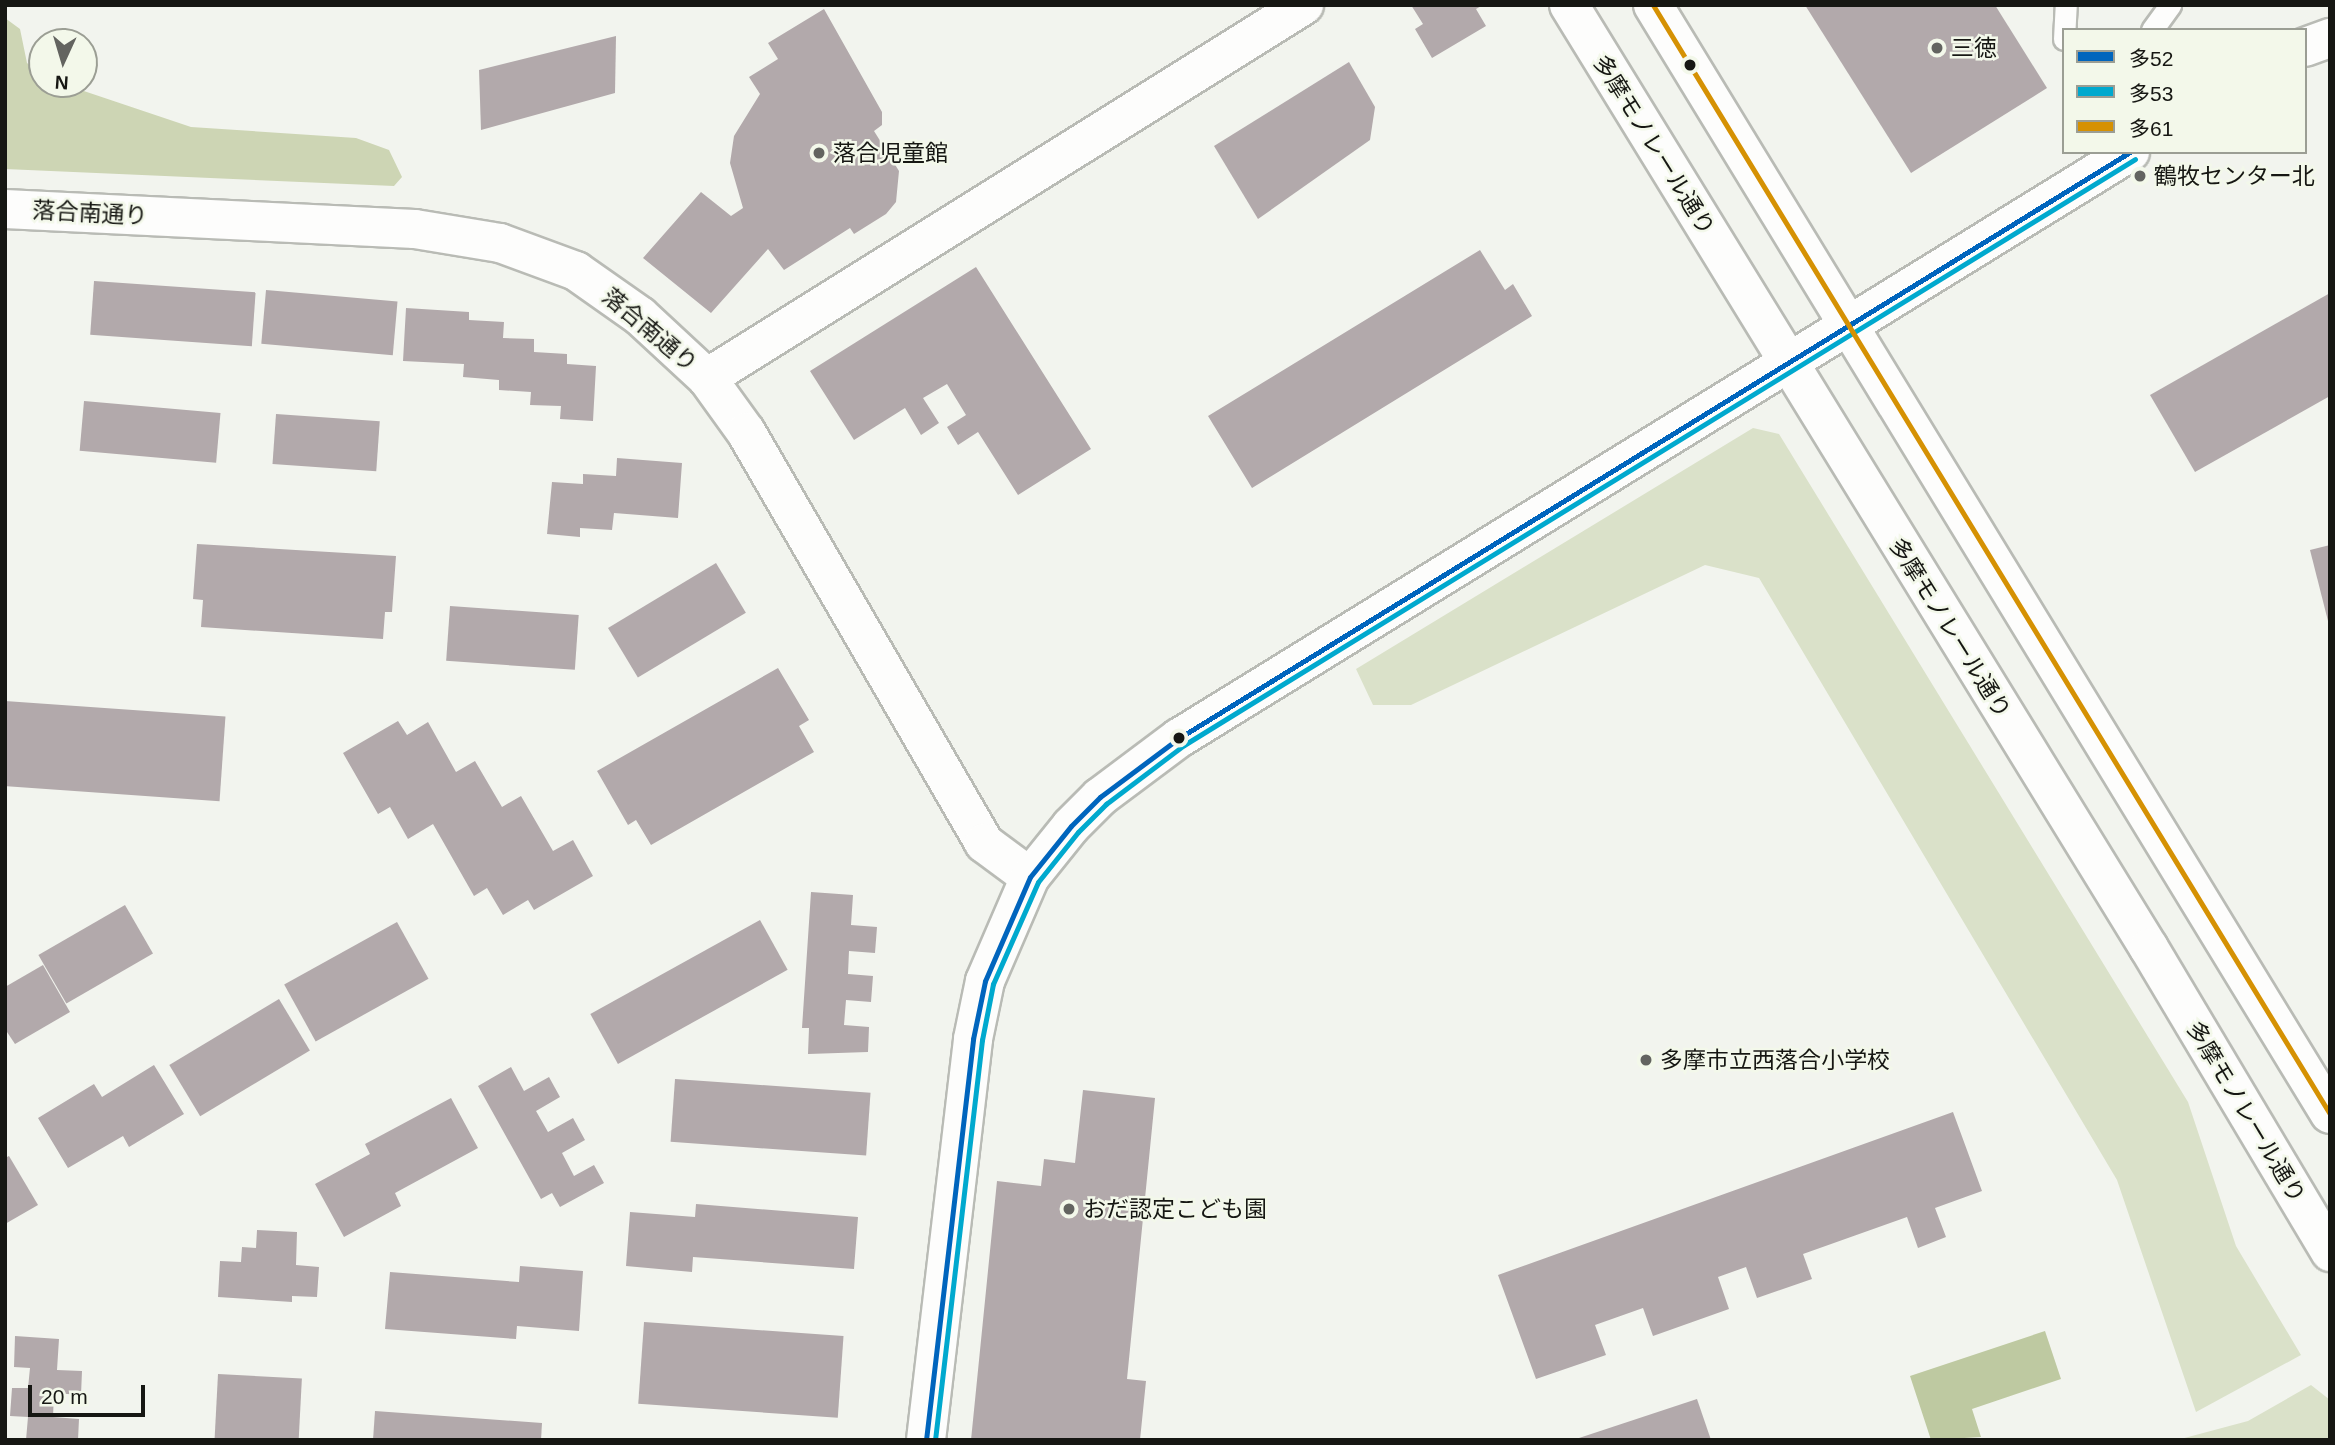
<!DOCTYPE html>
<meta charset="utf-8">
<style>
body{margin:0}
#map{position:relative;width:2335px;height:1445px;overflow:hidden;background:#f2f4ee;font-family:Helvetica,"Noto Sans JP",sans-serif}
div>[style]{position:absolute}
.green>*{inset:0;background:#dae1c9}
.forest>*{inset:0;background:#cdd5b4}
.water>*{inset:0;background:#bec9a1}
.building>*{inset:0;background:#b2a9ab;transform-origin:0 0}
.roads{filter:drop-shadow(2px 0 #b9bbb5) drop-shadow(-2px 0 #b9bbb5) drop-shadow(0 2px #b9bbb5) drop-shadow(0 -2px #b9bbb5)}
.lane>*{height:21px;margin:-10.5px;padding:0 10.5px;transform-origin:10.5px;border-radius:10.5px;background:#fdfdfc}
.street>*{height:38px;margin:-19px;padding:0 19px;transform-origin:19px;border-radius:19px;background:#fdfdfc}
.secondary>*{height:38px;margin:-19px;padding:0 19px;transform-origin:19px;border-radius:19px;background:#fdfdfc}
.bus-1>*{height:5px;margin:-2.5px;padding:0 2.5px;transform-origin:2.5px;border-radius:2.5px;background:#0065bd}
.bus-2>*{height:5px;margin:-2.5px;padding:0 2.5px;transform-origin:2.5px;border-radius:2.5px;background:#00a9ce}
.bus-3>*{height:5px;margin:-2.5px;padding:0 2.5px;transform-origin:2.5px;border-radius:2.5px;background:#d59103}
.dots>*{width:19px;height:19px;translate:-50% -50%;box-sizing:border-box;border:4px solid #f3f8ea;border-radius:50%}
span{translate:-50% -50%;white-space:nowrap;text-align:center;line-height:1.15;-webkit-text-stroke:5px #f3f8ea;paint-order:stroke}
.poi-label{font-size:23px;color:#161713}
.left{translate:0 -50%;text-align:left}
.street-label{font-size:23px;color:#161713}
.frame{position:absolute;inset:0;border:7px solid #161713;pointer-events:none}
.legend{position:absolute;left:2062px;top:28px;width:245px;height:126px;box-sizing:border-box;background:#f3f8ea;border:2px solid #9b9e94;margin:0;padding:9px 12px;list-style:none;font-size:21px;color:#161713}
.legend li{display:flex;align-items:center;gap:14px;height:35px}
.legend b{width:35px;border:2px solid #9b9e94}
.north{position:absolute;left:28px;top:28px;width:70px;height:70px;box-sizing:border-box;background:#f3f8ea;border:2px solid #9b9e94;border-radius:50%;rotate:184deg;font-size:19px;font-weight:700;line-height:28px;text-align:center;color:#161713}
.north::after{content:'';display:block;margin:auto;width:24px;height:32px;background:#636460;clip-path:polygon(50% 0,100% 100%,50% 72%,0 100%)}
.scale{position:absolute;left:28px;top:1385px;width:117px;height:32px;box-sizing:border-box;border:4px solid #161713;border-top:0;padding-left:9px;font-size:21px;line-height:24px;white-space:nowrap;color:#161713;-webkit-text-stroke:5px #f3f8ea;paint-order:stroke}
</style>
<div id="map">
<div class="green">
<div style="clip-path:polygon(1753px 428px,1779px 434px,2188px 1102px,2236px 1246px,2301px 1355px,2196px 1412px,2117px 1180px,1759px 578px,1705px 565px,1411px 705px,1373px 705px,1356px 669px)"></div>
<div style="clip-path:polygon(2311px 1385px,2330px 1400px,2330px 1440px,2177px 1440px,2248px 1421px)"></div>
</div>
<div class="forest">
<div style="clip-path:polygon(5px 18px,20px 29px,27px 63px,42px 75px,42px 84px,63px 84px,191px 127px,356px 138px,389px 150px,402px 177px,394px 186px,5px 169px)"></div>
</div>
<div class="water">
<div style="clip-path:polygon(2045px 1331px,2061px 1379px,1972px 1409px,1981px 1437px,1931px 1440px,1910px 1376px)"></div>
</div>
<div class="building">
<div style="clip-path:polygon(1411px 5px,1483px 5px,1476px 9px,1486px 26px,1432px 58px,1415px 29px,1423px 24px)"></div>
<div style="clip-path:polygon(1805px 5px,1995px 5px,2047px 88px,1911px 173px)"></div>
<div style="clip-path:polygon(824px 9px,882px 112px,882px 125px,874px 131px,899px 171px,896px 202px,886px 214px,854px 234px,850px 228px,784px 270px,768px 249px,711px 313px,643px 258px,701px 192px,731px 216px,743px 208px,730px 163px,734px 136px,760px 94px,749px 77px,778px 59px,768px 43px)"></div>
<div style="clip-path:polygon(616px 36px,615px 93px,481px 130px,479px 70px)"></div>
<div style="clip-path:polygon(1349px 62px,1375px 107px,1370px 140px,1258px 219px,1214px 146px)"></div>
<div style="clip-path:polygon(1480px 250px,1505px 290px,1513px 284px,1532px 316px,1252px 488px,1208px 416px)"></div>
<div style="clip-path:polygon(976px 267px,1091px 449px,1018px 495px,978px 432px,958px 445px,947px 427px,966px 415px,947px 384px,923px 398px,939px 423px,921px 435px,905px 408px,854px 440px,810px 371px)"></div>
<div style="left:94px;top:281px;width:162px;height:54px;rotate:4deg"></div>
<div style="left:266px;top:290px;width:132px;height:54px;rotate:5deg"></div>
<div style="clip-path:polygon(2330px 293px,2330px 396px,2195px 472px,2150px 395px)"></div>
<div style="clip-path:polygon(406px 308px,469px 312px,469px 320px,504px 322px,503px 338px,534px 339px,534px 352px,567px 354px,567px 364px,596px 366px,593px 421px,560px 419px,561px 406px,530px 405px,531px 392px,499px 390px,499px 380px,463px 377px,464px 364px,403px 361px)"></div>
<div style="left:84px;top:401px;width:137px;height:50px;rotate:5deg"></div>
<div style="left:276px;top:414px;width:104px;height:50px;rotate:4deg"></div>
<div style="clip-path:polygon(617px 458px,682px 463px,678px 518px,614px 513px,612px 530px,580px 528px,580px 537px,547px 534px,552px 482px,583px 484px,583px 474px,616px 476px)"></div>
<div style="clip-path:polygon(197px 544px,396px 556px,392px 612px,385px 612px,383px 639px,201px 627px,203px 600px,193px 599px)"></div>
<div style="clip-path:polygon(2330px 545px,2330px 625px,2329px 625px,2310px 550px)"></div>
<div style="left:716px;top:563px;width:58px;height:126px;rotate:59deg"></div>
<div style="left:450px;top:606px;width:129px;height:55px;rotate:4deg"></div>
<div style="clip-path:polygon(778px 668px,809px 720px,799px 726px,814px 752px,651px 845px,636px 820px,628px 825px,597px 771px)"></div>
<div style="left:5px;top:701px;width:221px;height:85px;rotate:4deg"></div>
<div style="clip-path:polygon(398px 721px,407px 735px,428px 722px,456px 772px,475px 761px,502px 807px,521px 796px,553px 851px,573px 840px,593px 876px,534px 910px,528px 900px,503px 915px,487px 888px,474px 896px,433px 824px,408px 839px,390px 807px,378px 814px,343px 753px)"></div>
<div style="clip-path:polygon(811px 892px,853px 895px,851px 925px,877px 927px,875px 953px,849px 951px,848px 974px,873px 976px,871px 1002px,846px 1000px,844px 1025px,869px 1027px,868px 1052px,808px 1054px,809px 1028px,802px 1028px)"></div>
<div style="left:125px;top:905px;width:56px;height:100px;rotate:60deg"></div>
<div style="left:760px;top:920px;width:57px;height:194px;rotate:61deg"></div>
<div style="left:397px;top:922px;width:65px;height:129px;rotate:61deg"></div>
<div style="clip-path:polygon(43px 965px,70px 1012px,15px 1044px,5px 1029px,5px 987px)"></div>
<div style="left:279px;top:999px;width:60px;height:128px;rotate:59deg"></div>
<div style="clip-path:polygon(154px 1065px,184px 1114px,129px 1147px,123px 1136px,68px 1168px,38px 1118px,94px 1084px,102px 1097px)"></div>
<div style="clip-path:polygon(511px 1067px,524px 1091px,549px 1077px,560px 1097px,536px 1111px,548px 1132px,573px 1118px,585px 1140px,562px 1153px,574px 1176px,594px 1165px,604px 1183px,560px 1207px,552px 1193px,541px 1199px,478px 1086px)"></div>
<div style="left:675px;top:1079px;width:196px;height:63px;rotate:4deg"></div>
<div style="clip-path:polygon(1083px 1090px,1155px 1098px,1127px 1379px,1146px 1381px,1140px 1440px,971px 1440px,997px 1181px,1041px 1186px,1044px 1159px,1075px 1163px)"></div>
<div style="clip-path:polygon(451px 1098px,478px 1148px,395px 1193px,401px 1206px,344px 1237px,315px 1184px,370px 1154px,365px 1144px)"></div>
<div style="clip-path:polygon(1953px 1112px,1982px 1191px,1935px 1208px,1946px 1237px,1918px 1248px,1907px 1217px,1803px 1254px,1812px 1279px,1757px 1298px,1746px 1267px,1718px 1277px,1729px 1309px,1653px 1336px,1643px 1308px,1595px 1325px,1606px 1355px,1536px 1379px,1498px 1275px)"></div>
<div style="clip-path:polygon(9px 1156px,38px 1205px,5px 1224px,5px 1158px)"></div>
<div style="clip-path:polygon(696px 1204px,858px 1217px,854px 1269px,693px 1257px,692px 1272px,626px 1266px,630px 1212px,695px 1217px)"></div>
<div style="clip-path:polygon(257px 1230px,297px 1232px,296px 1265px,319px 1267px,317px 1297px,292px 1296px,292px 1302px,218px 1297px,220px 1261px,241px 1262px,242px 1247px,256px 1248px)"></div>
<div style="clip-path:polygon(520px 1266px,583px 1271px,579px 1331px,517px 1326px,516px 1339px,385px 1329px,390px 1272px,519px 1282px)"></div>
<div style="left:644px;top:1322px;width:200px;height:82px;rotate:4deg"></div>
<div style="clip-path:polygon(15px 1336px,59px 1339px,57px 1370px,82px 1371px,81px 1395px,54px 1393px,53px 1417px,79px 1419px,78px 1440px,26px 1440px,28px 1417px,10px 1416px,12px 1388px,28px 1388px,30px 1368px,14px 1367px)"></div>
<div style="left:218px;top:1374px;width:84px;height:66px;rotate:3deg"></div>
<div style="clip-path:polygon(1697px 1399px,1711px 1440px,1576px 1440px,1576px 1439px)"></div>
<div style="clip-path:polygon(375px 1411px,542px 1423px,541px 1440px,373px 1440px)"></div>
</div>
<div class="roads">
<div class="lane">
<div style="left:2152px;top:30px;width:31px;rotate:-54deg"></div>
<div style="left:2064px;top:39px;width:34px;rotate:-87deg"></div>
</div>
<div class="street">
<div style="left:707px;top:378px;width:704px;rotate:-32deg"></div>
</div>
<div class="secondary">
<div style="left:1569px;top:5px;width:1107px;rotate:58.41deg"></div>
<div style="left:2149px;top:948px;width:354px;rotate:59.2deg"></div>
<div style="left:1653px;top:5px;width:1299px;rotate:58.6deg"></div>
<div style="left:2305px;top:47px;width:27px;rotate:-20deg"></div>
<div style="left:5px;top:209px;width:410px;rotate:2.8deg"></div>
<div style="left:415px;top:229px;width:86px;rotate:9.4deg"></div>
<div style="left:500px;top:243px;width:81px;rotate:20.2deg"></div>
<div style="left:576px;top:271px;width:78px;rotate:35.1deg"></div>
<div style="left:640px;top:316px;width:91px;rotate:42.8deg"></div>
<div style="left:707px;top:378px;width:67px;rotate:54.2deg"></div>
<div style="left:746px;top:432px;width:475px;rotate:59.9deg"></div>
<div style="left:984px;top:843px;width:57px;rotate:36.5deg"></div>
<div style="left:926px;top:1440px;width:404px;rotate:-83.3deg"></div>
<div style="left:973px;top:1039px;width:59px;rotate:-78.3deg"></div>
<div style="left:985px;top:981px;width:113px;rotate:-66.6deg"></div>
<div style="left:1030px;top:877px;width:65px;rotate:-51.2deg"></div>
<div style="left:1071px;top:826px;width:41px;rotate:-45deg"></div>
<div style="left:1100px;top:797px;width:99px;rotate:-36.8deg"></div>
<div style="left:1179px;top:738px;width:1117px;rotate:-31.64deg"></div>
</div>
</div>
<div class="bus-1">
<div style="left:926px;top:1440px;width:404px;rotate:-83.3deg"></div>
<div style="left:973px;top:1039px;width:59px;rotate:-78.3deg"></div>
<div style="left:985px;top:981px;width:113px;rotate:-66.6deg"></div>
<div style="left:1030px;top:877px;width:65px;rotate:-51.2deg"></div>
<div style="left:1071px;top:826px;width:41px;rotate:-45deg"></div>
<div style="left:1100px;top:797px;width:99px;rotate:-36.8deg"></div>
<div style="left:1179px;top:738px;width:1117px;rotate:-31.64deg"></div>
</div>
<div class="bus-2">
<div style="left:935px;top:1440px;width:403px;rotate:-83.3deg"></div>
<div style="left:982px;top:1040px;width:57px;rotate:-78.9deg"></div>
<div style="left:993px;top:984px;width:111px;rotate:-66.2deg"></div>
<div style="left:1038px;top:882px;width:64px;rotate:-51.3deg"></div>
<div style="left:1078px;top:832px;width:40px;rotate:-45deg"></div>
<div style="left:1106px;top:804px;width:98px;rotate:-37.1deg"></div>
<div style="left:1184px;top:745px;width:1117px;rotate:-31.64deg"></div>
</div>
<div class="bus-3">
<div style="left:1653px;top:5px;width:1299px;rotate:58.6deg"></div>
</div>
<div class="dots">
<div style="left:1937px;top:48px;background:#636460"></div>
<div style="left:1690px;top:65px;background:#161713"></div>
<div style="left:819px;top:153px;background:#636460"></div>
<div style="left:2140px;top:176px;background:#636460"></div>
<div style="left:1179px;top:738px;background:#161713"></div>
<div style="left:1646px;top:1060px;background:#636460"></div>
<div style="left:1069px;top:1209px;background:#636460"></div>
</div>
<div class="poi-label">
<span class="left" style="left:1951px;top:48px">三徳</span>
<span class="left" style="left:833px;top:153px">落合児童館</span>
<span class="left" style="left:2154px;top:176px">鶴牧センター北</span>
<span class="left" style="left:1660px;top:1060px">多摩市立西落合小学校</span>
<span class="left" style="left:1083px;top:1209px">おだ認定こども園</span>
</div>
<div class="street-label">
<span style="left:1654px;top:145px;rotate:58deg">多摩モノレール通り</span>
<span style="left:90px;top:213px;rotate:3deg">落合南通り</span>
<span style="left:650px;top:330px;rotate:40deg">落合南通り</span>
<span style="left:1950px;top:628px;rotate:58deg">多摩モノレール通り</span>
<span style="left:2246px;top:1112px;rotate:59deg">多摩モノレール通り</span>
</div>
<div class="frame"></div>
<ul class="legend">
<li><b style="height:9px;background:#0065bd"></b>多52</li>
<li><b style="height:9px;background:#00a9ce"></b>多53</li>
<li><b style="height:9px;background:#d59103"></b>多61</li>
</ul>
<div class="north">N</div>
<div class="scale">20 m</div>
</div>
